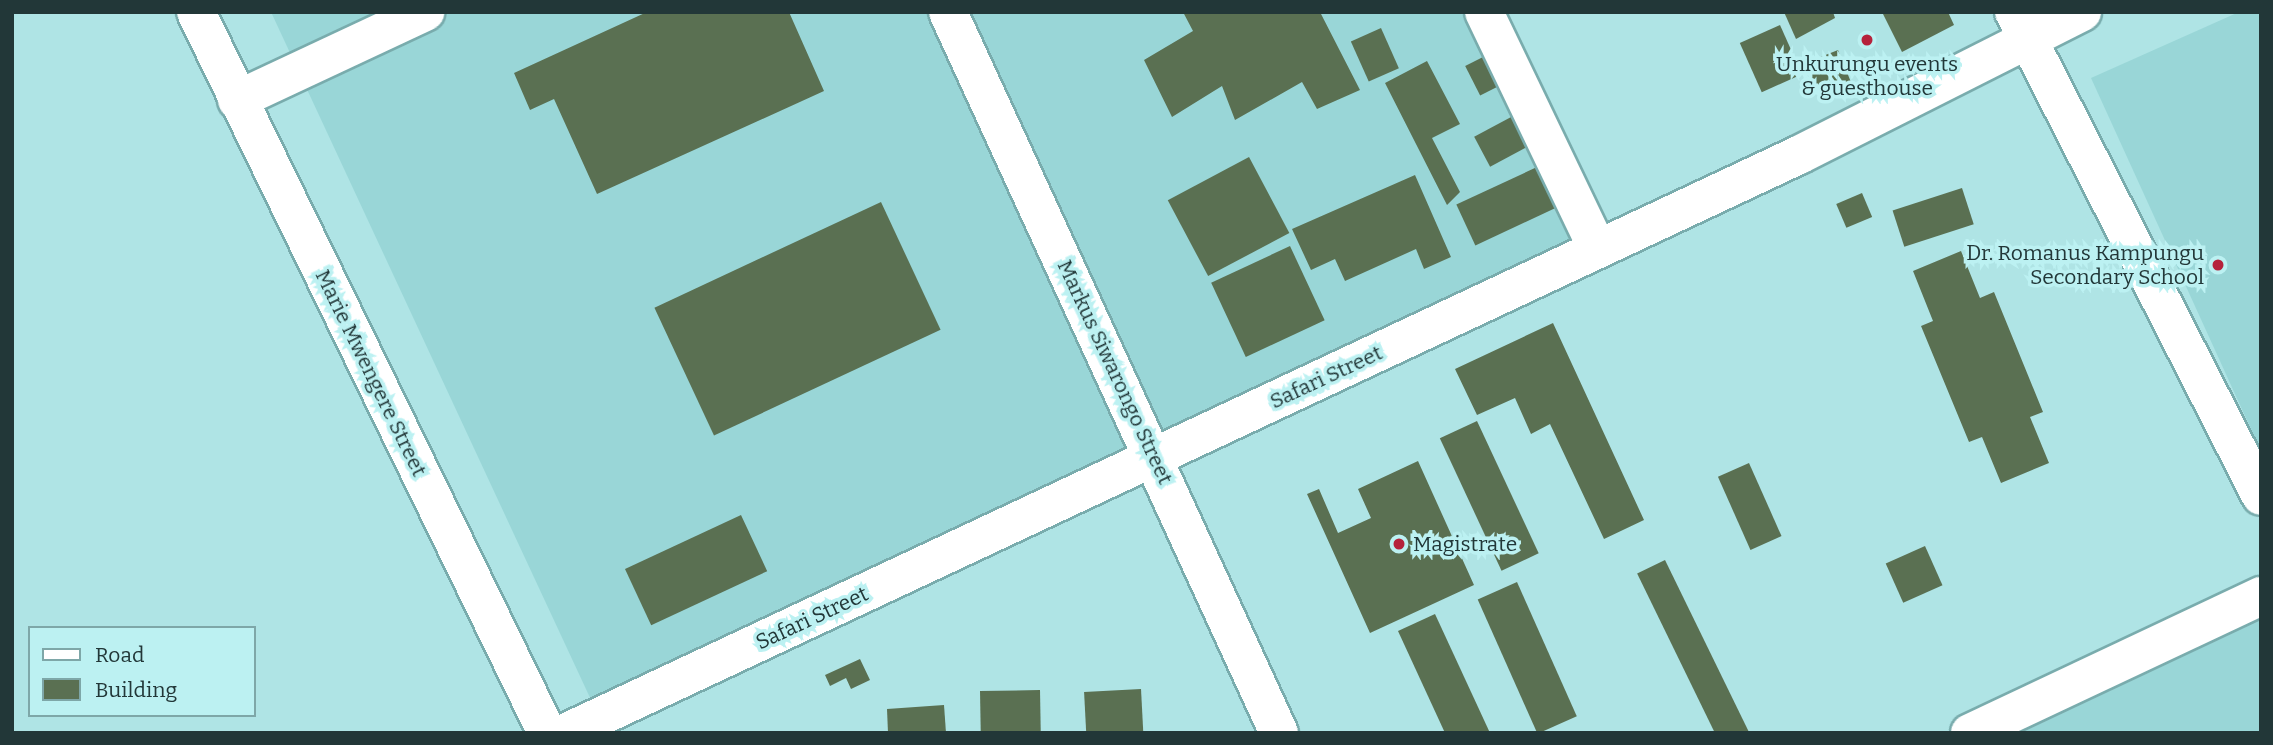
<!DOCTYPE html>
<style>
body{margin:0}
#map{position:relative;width:2273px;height:745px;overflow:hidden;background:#afe4e5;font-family:Bitter,serif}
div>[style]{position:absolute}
.built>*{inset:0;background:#99d6d7}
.building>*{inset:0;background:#5a7052;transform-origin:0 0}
.roads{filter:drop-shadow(2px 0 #79acad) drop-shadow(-2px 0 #79acad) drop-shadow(0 2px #79acad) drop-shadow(0 -2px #79acad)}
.minor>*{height:38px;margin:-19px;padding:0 19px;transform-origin:19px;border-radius:19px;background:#fff}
.major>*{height:38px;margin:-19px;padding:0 19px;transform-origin:19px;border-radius:19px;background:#fff}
.dots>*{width:19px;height:19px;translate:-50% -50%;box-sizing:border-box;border:4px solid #bcf1f2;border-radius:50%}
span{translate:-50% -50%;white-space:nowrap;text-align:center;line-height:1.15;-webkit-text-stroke:7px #bcf1f2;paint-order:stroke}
.poi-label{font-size:21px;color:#223738}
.right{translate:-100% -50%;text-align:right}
.left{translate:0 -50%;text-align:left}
.street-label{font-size:21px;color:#223738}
.frame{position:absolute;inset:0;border:14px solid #223738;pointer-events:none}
.legend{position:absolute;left:28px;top:626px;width:228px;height:91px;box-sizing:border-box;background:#bcf1f2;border:2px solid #7ea7a8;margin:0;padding:9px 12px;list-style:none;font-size:21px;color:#223738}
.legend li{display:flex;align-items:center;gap:14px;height:35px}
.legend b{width:35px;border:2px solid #7ea7a8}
</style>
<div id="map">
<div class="built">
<div style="clip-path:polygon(271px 12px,1484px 12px,1597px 248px,599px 717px)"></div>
<div style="clip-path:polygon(2239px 12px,2261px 12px,2261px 451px,2091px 78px)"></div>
<div style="clip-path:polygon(2261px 597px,2261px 733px,1972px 733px)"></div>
</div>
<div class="building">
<div style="clip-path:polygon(647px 12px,789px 12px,824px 91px,597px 194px,554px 99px,530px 110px,514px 73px)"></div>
<div style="clip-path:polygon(1183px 12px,1320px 12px,1360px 90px,1317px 109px,1302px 82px,1235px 120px,1222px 86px,1172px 117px,1144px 60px,1193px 31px)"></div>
<div style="clip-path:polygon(1784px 12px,1833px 12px,1835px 18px,1796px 39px)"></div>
<div style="clip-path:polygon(1882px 12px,1948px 12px,1954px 25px,1902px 52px)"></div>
<div style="left:1780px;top:25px;width:54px;height:44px;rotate:66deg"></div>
<div style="left:1381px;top:28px;width:44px;height:33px;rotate:66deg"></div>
<div style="left:1838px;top:50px;width:35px;height:35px;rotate:68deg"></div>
<div style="left:1483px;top:57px;width:33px;height:20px;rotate:63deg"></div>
<div style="clip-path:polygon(1427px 61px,1460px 124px,1432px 138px,1460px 192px,1447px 205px,1385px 83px)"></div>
<div style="left:1513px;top:116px;width:34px;height:44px;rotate:62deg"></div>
<div style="left:1249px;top:157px;width:86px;height:92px;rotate:62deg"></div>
<div style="left:1537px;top:167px;width:45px;height:89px;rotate:65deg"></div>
<div style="clip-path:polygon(1415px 175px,1451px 257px,1424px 269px,1416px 249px,1345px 281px,1335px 259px,1311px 270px,1292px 229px)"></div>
<div style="left:1962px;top:188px;width:38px;height:73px;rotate:72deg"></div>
<div style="left:1862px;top:193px;width:26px;height:28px;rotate:67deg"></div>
<div style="left:881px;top:202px;width:141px;height:250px;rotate:65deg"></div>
<div style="left:1290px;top:246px;width:82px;height:87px;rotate:65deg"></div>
<div style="clip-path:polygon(1961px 251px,1980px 298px,1994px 292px,2043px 412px,2030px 417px,2049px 463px,2001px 483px,1982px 437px,1969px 442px,1921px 326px,1933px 321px,1913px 271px)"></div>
<div style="clip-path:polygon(1553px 323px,1644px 520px,1604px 539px,1550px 424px,1531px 434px,1515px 398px,1477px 415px,1455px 369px)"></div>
<div style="left:1477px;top:421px;width:146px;height:41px;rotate:65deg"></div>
<div style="clip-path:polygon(1418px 461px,1474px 585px,1370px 633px,1307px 494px,1319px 489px,1338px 533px,1371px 518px,1358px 489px)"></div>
<div style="left:1749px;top:463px;width:80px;height:34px;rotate:66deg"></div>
<div style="left:741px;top:515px;width:62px;height:128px;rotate:65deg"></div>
<div style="left:1925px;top:546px;width:43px;height:43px;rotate:66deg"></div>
<div style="left:1665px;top:560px;width:192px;height:31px;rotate:64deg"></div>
<div style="left:1517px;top:582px;width:147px;height:43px;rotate:66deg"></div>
<div style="clip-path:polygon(1435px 614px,1490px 733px,1445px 733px,1398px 631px)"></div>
<div style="clip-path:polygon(860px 659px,870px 680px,851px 689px,846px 678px,830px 686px,825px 675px)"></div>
<div style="left:1141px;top:689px;width:44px;height:57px;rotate:87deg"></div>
<div style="left:1040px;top:690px;width:43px;height:60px;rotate:89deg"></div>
<div style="clip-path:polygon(944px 705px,946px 733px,888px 733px,887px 709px)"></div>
</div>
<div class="roads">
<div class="minor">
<div style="left:948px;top:12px;width:793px;rotate:65.34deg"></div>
<div style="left:1484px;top:12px;width:262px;rotate:64.4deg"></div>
<div style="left:2014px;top:12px;width:543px;rotate:62.96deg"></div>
<div style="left:237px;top:100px;width:208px;rotate:-25.1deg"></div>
<div style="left:565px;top:733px;width:1363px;rotate:-25.1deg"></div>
<div style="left:1799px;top:155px;width:317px;rotate:-26.8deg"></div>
<div style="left:1970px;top:733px;width:322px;rotate:-25.2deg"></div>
</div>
<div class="major">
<div style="left:196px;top:12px;width:802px;rotate:64.04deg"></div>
</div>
</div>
<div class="dots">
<div style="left:1867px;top:40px;background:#b5233c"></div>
<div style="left:2218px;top:265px;background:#b5233c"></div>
<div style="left:1399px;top:544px;background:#b5233c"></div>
</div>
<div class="poi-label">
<span style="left:1867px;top:76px">Unkurungu events<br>&amp; guesthouse</span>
<span class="right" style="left:2204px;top:265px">Dr. Romanus Kampungu<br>Secondary School</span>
<span class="left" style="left:1413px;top:544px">Magistrate</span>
</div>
<div class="street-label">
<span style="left:1115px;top:372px;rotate:65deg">Markus Siwarongo Street</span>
<span style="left:371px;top:373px;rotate:64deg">Marie Mwengere Street</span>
<span style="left:1326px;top:377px;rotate:-25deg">Safari Street</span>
<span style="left:812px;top:618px;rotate:-25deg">Safari Street</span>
</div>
<div class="frame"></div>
<ul class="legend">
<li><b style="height:9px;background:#fff"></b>Road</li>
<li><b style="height:19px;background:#5a7052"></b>Building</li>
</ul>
</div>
